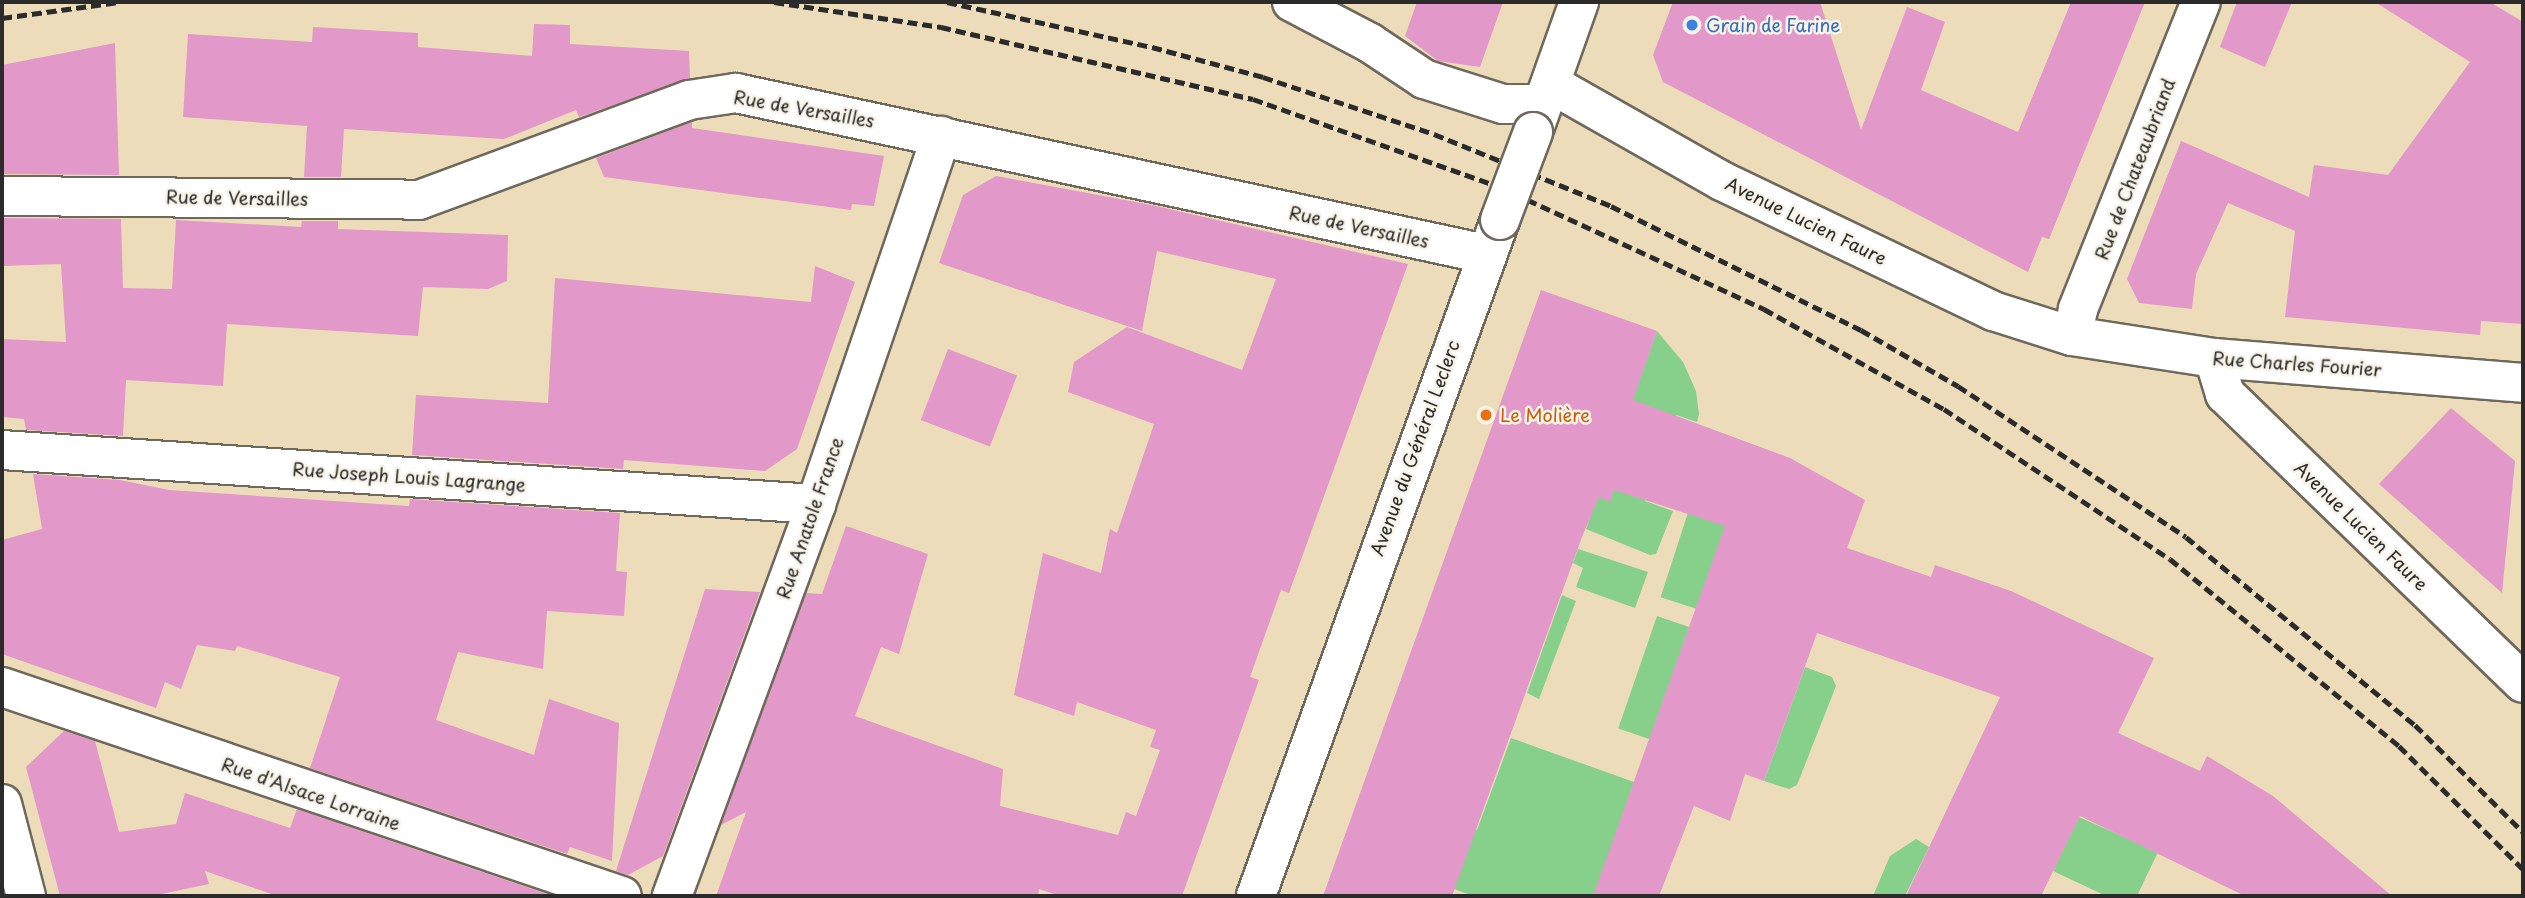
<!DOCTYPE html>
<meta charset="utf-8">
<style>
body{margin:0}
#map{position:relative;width:2525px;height:898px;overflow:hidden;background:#eddcb9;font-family:"Playpen Sans",sans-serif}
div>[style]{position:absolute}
.green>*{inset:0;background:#87d08c;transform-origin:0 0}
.building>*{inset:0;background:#e298c8;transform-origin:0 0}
.roads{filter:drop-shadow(2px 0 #6f695d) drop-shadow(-2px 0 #6f695d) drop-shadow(0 2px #6f695d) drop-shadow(0 -2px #6f695d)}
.minor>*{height:38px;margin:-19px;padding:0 19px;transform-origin:19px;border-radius:19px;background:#fff}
.secondary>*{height:38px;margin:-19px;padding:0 19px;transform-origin:19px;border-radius:19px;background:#fff}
.rail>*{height:5px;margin-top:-2.5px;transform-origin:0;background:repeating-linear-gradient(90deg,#2b2b2b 0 10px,transparent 0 15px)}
.bridges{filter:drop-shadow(2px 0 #6f695d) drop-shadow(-2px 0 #6f695d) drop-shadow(0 2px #6f695d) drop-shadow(0 -2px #6f695d)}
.secondary-bridge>*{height:38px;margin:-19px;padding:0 19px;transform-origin:19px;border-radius:19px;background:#fff}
.dots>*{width:19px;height:19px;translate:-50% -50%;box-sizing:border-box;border:4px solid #f7f3e8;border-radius:50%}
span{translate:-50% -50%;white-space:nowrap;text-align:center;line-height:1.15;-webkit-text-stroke:5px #f7f3e8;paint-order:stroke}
.shop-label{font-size:18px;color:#366cbe}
.left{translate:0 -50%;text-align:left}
.street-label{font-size:18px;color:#2b2b2b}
.food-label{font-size:18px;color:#c56008}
.frame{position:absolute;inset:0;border:4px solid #2b2b2b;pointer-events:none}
</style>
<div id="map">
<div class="green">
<div style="clip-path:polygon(1657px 331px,1683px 362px,1696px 391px,1699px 414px,1697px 422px,1676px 415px,1648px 489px,1645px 501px,1673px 511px,1656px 554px,1650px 555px,1586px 529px)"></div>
<div style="left:1697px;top:485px;width:40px;height:118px;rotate:18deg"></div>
<div style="clip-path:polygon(1578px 549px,1648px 572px,1635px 608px,1576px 587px,1583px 568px,1573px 563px)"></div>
<div style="clip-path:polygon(1562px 595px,1576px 601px,1539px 699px,1527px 693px)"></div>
<div style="left:1657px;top:616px;width:34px;height:119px;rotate:19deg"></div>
<div style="clip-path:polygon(1805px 667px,1832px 677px,1836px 686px,1797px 785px,1789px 789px,1764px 781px)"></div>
<div style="clip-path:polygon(1511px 738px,1634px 782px,1600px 879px,1641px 896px,1474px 896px,1436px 883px,1458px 823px,1477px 830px)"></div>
<div style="clip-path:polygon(2079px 817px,2158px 852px,2137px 896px,2106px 896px,2053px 871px)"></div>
<div style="clip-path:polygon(1916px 839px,1929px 847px,1905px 896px,1873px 896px,1890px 856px)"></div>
</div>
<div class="building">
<div style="clip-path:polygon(1417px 2px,1503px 2px,1480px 67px,1438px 61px,1405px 36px)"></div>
<div style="clip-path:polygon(1673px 2px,1820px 2px,1861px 130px,1907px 7px,1945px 22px,1921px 90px,2018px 132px,2071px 2px,2145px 2px,2049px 239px,2042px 237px,2028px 272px,1663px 82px,1653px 55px)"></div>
<div style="clip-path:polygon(2237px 2px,2292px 2px,2265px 67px,2220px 47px)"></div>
<div style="clip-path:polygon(2375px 2px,2490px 2px,2523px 22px,2523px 324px,2481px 321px,2480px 335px,2285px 317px,2295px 231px,2228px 203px,2196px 274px,2192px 309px,2139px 303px,2127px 279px,2181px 141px,2309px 197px,2314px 165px,2388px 175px,2470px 62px)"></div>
<div style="clip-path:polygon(534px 24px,570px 25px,570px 44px,689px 51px,690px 78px,579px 117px,576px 110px,504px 139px,344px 129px,341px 177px,304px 177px,307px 126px,183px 117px,188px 34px,312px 42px,313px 27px,418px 33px,418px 47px,532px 56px)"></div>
<div style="clip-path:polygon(115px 43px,119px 175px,2px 174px,2px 65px)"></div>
<div style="clip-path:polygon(692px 122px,692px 128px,884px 156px,874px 206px,852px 204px,851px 210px,604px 177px,596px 158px)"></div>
<div style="clip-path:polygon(996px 176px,1152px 205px,1408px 264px,1289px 593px,1281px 590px,1250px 677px,1259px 680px,1182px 896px,1060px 896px,1039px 889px,1038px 896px,716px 896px,746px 812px,721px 825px,806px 593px,822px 594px,846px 526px,928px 554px,899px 654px,881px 647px,855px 716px,1003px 769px,1000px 806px,1118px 835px,1126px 812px,1136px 816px,1160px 750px,1150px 747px,1156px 730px,1077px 702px,1074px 716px,1014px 695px,1043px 553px,1101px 573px,1110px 529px,1117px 533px,1154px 424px,1068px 392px,1074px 362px,1127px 327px,1242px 370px,1276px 279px,1157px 251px,1142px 331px,939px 263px,963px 195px)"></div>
<div style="clip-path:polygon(2px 218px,121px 219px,123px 288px,172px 289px,176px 220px,301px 227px,302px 221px,338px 221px,338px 229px,508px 235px,507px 281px,488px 289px,423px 287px,418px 336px,227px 324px,223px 386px,126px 380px,123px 436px,26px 430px,24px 419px,2px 417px,2px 339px,66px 342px,61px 264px,2px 266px)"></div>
<div style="clip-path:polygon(815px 266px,855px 282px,797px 449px,765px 471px,624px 460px,623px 469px,412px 455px,416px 395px,548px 403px,555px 278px,811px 302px)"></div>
<div style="clip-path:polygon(1541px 290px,1657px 331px,1633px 400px,1790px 458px,1865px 500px,1847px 548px,1931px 577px,1935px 565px,2011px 591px,2154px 658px,2118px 733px,2200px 771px,2207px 756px,2273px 796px,2392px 896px,2245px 896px,2080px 816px,2041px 896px,1906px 896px,2000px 697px,1817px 633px,1764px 781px,1745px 774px,1730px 821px,1694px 806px,1659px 896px,1593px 896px,1725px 526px,1614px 490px,1610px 502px,1599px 497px,1582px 537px,1452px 896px,1323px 896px)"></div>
<div style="left:948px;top:349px;width:74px;height:76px;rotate:21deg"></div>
<div style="clip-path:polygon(2451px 408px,2515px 461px,2502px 593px,2379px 484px)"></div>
<div style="clip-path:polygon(33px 474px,120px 480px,169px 490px,409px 506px,410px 499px,620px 513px,616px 571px,627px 572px,624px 616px,547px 611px,543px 669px,458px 652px,436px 720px,534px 755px,549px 699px,619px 723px,612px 861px,570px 847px,567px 854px,310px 768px,340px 677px,237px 646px,235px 651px,197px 645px,181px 689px,165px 682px,156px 708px,2px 654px,2px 540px,42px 529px)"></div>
<div style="clip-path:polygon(705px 589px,760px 592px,663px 856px,628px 875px,616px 871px)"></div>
<div style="clip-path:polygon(64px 731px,95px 741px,119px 832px,176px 824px,185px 793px,290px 828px,297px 809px,553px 896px,277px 896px,205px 871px,209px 884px,152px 896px,60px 896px,26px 767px)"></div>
</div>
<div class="roads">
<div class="minor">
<div style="left:1292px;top:2px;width:88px;rotate:27.7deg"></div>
<div style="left:1370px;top:43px;width:65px;rotate:33.7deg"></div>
<div style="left:1424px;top:79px;width:83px;rotate:17.6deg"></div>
<div style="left:1503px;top:104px;width:39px"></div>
<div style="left:1551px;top:84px;width:197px;rotate:29.6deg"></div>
<div style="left:1722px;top:181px;width:301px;rotate:25.6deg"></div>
<div style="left:1993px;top:311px;width:83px;rotate:17.6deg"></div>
<div style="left:2072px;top:336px;width:144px;rotate:8.8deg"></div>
<div style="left:2214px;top:358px;width:310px;rotate:4.6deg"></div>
<div style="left:2px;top:196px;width:417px;rotate:0.5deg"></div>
<div style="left:419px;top:200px;width:288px;rotate:-20.3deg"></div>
<div style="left:689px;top:100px;width:48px;rotate:-8.5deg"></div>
<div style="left:736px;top:93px;width:767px;rotate:12.12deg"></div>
<div style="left:2072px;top:336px;width:28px;rotate:-77deg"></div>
<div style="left:2078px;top:309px;width:331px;rotate:-68.2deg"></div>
<div style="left:2214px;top:358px;width:38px;rotate:73deg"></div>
<div style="left:2225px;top:394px;width:415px;rotate:44.1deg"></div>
<div style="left:2px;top:450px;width:816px;rotate:3.8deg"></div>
<div style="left:2px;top:687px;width:654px;rotate:18.63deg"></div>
<div style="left:2px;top:804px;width:95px;rotate:75.4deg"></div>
<div style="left:672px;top:896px;width:418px;rotate:-69.8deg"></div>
<div style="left:816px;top:504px;width:389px;rotate:-71.2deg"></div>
</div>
<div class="secondary">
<div style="left:1533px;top:132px;width:138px;rotate:-70.5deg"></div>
<div style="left:1256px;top:896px;width:719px;rotate:-70.15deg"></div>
</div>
</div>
<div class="rail">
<div style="left:774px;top:2px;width:169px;rotate:8.5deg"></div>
<div style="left:941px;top:27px;width:320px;rotate:13deg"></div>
<div style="left:1253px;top:99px;width:262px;rotate:19.6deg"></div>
<div style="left:1500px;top:187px;width:291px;rotate:24.8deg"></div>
<div style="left:1764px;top:309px;width:206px;rotate:29.1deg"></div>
<div style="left:1944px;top:409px;width:271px;rotate:33.6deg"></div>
<div style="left:2170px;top:559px;width:296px;rotate:39.2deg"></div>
<div style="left:2399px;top:746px;width:175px;rotate:44.8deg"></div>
<div style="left:947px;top:2px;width:210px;rotate:12.4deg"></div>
<div style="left:1152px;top:47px;width:115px;rotate:15.1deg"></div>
<div style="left:1263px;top:77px;width:180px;rotate:18.4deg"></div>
<div style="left:1434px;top:134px;width:191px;rotate:22.1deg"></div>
<div style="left:1611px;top:206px;width:279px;rotate:26.4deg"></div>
<div style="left:1861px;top:330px;width:112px;rotate:30deg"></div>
<div style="left:1958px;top:386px;width:273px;rotate:33.5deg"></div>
<div style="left:2186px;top:537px;width:296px;rotate:39.4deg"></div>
<div style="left:2415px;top:725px;width:152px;rotate:44.7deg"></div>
<div style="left:2px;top:18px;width:118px;rotate:-7.8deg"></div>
</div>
<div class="bridges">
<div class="secondary-bridge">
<div style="left:1500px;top:220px;width:94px;rotate:-69.4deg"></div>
</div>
</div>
<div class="dots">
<div style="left:1692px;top:25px;background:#3f7fe0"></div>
<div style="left:1486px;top:415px;background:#e8710a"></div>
</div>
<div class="shop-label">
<span class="left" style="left:1706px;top:25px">Grain de Farine</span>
</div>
<div class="street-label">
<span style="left:804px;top:109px;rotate:10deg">Rue de Versailles</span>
<span style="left:2135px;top:169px;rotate:-69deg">Rue de Chateaubriand</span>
<span style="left:237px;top:198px;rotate:1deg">Rue de Versailles</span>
<span style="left:1806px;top:221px;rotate:26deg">Avenue Lucien Faure</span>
<span style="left:1359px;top:227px;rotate:12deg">Rue de Versailles</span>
<span style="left:2297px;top:364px;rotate:4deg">Rue Charles Fourier</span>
<span style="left:1415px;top:448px;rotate:-70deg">Avenue du Général Leclerc</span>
<span style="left:409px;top:477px;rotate:4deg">Rue Joseph Louis Lagrange</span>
<span style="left:810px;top:518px;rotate:-71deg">Rue Anatole France</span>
<span style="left:2361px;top:526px;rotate:44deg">Avenue Lucien Faure</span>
<span style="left:311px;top:794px;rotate:19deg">Rue d'Alsace Lorraine</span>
</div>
<div class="food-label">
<span class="left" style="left:1500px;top:415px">Le Molière</span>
</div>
<div class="frame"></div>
</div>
